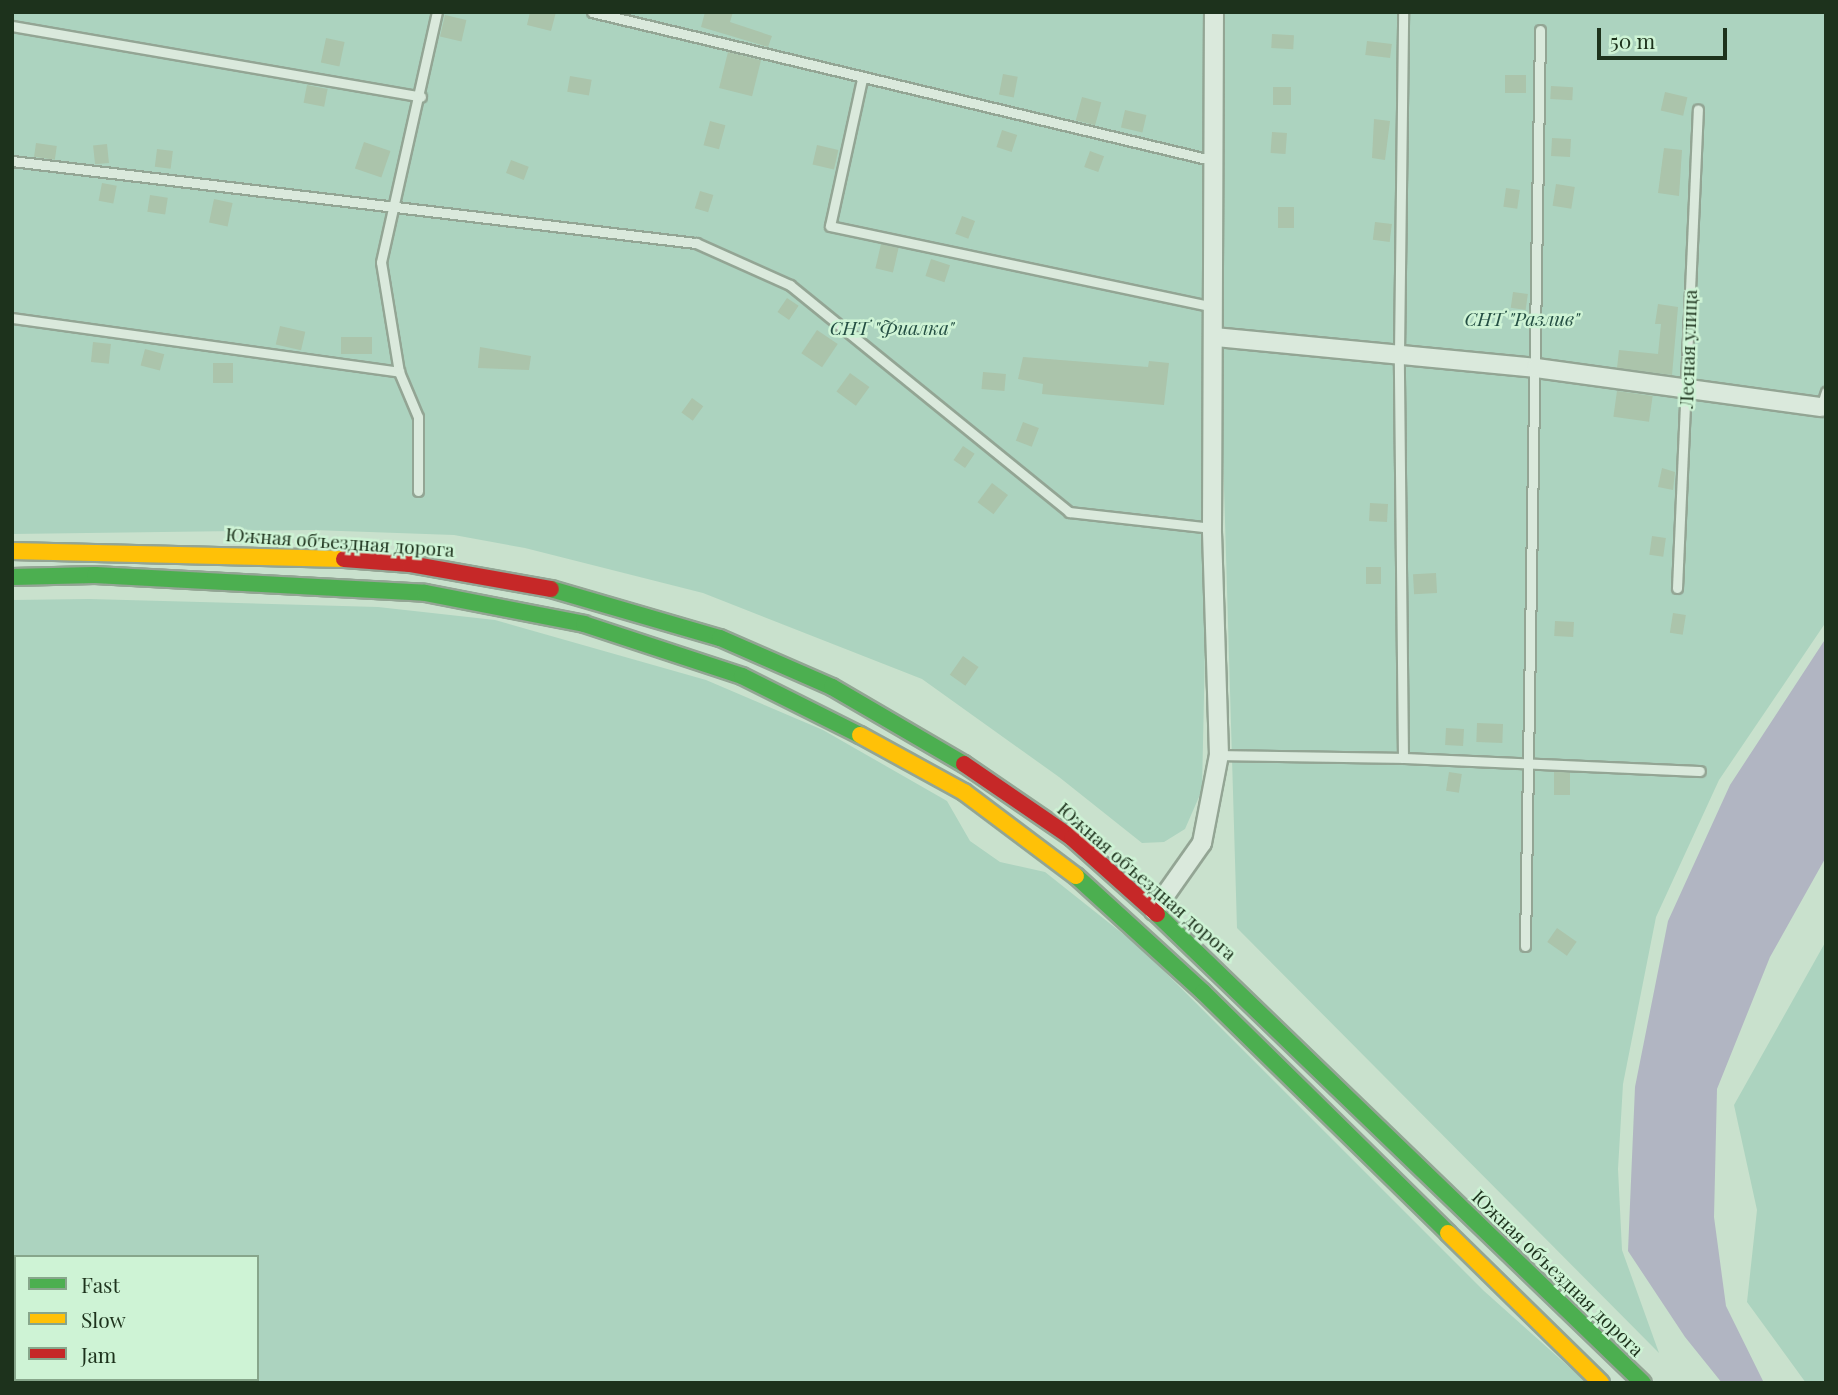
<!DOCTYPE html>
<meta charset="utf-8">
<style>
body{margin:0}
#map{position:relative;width:1838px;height:1395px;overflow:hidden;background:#c9e1cd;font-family:"Playfair Display",serif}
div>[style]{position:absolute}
.green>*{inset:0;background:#acd3bf}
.water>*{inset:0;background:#b1b5c2}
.building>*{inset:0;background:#abc4ab;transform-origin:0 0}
.roads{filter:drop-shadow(2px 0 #93a594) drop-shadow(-2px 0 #93a594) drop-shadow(0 2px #93a594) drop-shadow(0 -2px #93a594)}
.lane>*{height:9px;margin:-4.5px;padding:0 4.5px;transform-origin:4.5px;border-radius:4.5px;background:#dae9dc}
.street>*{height:18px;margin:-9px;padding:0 9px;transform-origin:9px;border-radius:9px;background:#dae9dc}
.fast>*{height:16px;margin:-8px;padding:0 8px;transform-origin:8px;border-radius:8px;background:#4caf50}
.slow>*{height:16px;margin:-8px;padding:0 8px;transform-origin:8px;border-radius:8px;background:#ffc107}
.jam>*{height:16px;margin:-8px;padding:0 8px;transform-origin:8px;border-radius:8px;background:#c62828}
span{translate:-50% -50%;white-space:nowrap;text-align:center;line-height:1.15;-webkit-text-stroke:5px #cef3d5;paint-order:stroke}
.park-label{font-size:19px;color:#244e43;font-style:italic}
.street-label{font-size:19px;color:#1d321c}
.frame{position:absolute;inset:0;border:14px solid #1d321c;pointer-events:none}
.legend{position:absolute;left:14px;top:1255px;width:245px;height:126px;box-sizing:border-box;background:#cef3d5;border:2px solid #87a68b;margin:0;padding:9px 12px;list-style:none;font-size:21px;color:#1d321c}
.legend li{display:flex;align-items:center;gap:14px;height:35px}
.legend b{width:35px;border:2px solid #87a68b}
.scale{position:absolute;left:1597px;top:28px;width:130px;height:32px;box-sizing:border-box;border:4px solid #1d321c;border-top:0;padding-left:9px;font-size:21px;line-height:24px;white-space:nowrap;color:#1d321c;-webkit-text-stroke:5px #cef3d5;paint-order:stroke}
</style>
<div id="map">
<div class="green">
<div style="clip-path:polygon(12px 12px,1826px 12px,1826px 622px,1719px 780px,1656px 917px,1623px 1084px,1618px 1169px,1622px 1250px,1659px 1353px,1237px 928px,1215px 182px,1202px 790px,1185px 829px,1164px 842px,1142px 843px,1059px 777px,922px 679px,703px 593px,525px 548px,454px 535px,313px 530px,12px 534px)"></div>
<div style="clip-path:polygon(evenodd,89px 599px,378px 607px,495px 620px,706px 680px,823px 730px,947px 801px,970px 841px,1000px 862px,1045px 872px,1142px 949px,1484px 1291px,1587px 1383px,12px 1383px,12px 600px,89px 599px,16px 1257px,257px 1257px,257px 1379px,16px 1379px,16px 1257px)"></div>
<div style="clip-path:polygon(1826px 941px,1826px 1383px,1806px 1383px,1747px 1302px,1757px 1210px,1734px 1105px)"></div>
</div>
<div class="water">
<div style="clip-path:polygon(1826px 638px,1826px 857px,1770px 957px,1717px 1089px,1714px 1217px,1726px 1306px,1764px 1383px,1722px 1383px,1685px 1337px,1628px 1251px,1635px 1087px,1668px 921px,1730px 785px)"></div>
</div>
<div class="building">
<div style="clip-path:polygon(530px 12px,556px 12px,551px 31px,527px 25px)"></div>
<div style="clip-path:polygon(705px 12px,733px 12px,730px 22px,772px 36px,768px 47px,701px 27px)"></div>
<div style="left:445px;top:15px;width:22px;height:22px;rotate:13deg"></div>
<div style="left:1272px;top:34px;width:22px;height:14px;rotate:3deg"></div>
<div style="left:326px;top:38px;width:19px;height:25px;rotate:12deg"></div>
<div style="left:1367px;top:41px;width:25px;height:14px;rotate:7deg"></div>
<div style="left:728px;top:52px;width:34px;height:37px;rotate:14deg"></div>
<div style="left:1003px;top:74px;width:15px;height:21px;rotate:11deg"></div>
<div style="left:1505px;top:75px;width:21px;height:18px"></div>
<div style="left:570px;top:76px;width:22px;height:16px;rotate:10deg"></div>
<div style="left:307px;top:85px;width:21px;height:18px;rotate:11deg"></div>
<div style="left:1551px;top:86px;width:22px;height:13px;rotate:3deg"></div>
<div style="left:1273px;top:87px;width:18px;height:18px"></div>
<div style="left:1665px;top:92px;width:23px;height:19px;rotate:13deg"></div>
<div style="left:1082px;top:97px;width:20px;height:24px;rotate:15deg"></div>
<div style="left:1125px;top:110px;width:22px;height:18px;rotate:13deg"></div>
<div style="clip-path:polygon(1374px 119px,1390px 121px,1385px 160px,1372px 158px)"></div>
<div style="left:710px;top:121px;width:16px;height:25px;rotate:15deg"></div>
<div style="left:1002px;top:130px;width:16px;height:18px;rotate:18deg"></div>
<div style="left:1272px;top:132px;width:15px;height:21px;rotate:4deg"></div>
<div style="left:1552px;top:138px;width:19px;height:18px;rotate:3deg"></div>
<div style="left:364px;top:142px;width:28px;height:28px;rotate:19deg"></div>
<div style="left:36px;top:143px;width:21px;height:14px;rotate:8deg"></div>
<div style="left:107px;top:144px;width:19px;height:14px;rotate:84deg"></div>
<div style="left:817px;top:145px;width:22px;height:20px;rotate:13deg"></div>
<div style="clip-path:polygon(1664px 148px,1682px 150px,1679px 196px,1658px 193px)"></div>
<div style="left:157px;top:149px;width:16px;height:18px;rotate:7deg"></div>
<div style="left:1090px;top:151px;width:15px;height:17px;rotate:20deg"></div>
<div style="left:511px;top:160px;width:19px;height:14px;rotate:21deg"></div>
<div style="left:102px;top:183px;width:15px;height:18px;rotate:11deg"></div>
<div style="left:1556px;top:184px;width:19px;height:22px;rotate:9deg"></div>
<div style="left:1506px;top:188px;width:14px;height:19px;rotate:8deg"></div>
<div style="left:700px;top:191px;width:14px;height:18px;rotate:17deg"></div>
<div style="left:150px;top:195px;width:18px;height:17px;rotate:9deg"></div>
<div style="left:214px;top:199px;width:19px;height:24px;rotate:12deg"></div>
<div style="left:1278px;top:207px;width:16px;height:21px"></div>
<div style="left:962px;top:216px;width:14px;height:19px;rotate:21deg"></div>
<div style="left:1375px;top:222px;width:17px;height:18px;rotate:7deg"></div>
<div style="left:881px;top:244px;width:18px;height:25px;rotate:13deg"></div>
<div style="left:931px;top:259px;width:20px;height:18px;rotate:18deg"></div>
<div style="left:1513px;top:292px;width:15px;height:16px;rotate:8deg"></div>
<div style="left:787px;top:298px;width:14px;height:17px;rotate:34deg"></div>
<div style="clip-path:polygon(1658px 304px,1678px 307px,1672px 375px,1617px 368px,1619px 350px,1658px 354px,1661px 324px,1655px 324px)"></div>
<div style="left:280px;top:326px;width:26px;height:19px;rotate:13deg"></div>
<div style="left:817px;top:330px;width:25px;height:28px;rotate:34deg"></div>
<div style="left:341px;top:337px;width:31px;height:17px"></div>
<div style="left:93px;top:342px;width:18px;height:20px;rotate:6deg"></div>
<div style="clip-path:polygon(480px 347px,531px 356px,529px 370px,478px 368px)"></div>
<div style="left:145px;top:349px;width:20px;height:17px;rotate:15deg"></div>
<div style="clip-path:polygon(1023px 357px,1148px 367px,1149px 361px,1169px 363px,1164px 405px,1042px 394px,1043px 384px,1018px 379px)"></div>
<div style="left:213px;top:363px;width:20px;height:20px"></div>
<div style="left:983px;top:372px;width:23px;height:17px;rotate:5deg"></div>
<div style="left:850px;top:373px;width:24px;height:23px;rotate:36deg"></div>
<div style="left:1617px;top:391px;width:36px;height:26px;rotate:8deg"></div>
<div style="left:692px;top:398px;width:14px;height:18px;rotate:36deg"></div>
<div style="left:1023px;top:422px;width:17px;height:20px;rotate:21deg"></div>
<div style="left:963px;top:446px;width:14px;height:17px;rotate:34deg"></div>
<div style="clip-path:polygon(1662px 468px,1675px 472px,1673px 490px,1658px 487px)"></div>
<div style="left:992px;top:483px;width:20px;height:24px;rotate:37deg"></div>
<div style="left:1370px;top:503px;width:18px;height:18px;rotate:3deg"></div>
<div style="left:1652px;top:536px;width:14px;height:19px;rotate:8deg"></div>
<div style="left:1366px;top:567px;width:15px;height:17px"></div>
<div style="left:1436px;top:573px;width:20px;height:23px;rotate:87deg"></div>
<div style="left:1673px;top:613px;width:13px;height:20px;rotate:9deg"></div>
<div style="left:1555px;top:621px;width:19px;height:15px;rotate:3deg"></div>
<div style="left:963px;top:656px;width:19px;height:23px;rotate:35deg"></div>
<div style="left:1477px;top:723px;width:26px;height:19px;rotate:2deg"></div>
<div style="left:1446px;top:728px;width:18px;height:17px;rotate:3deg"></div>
<div style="left:1449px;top:772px;width:13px;height:19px;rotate:9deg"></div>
<div style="left:1554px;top:772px;width:16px;height:23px"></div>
<div style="left:1557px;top:928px;width:24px;height:17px;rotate:35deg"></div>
</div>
<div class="roads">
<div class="lane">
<div style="left:592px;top:12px;width:641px;rotate:13.45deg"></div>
<div style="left:12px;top:26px;width:415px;rotate:9.8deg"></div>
<div style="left:862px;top:79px;width:150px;rotate:102.3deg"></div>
<div style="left:830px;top:226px;width:391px;rotate:11.9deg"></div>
<div style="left:12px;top:161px;width:689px;rotate:6.84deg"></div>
<div style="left:696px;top:243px;width:103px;rotate:24.1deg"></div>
<div style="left:790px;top:285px;width:360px;rotate:39.1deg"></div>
<div style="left:1069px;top:512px;width:144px;rotate:6.4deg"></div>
<div style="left:12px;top:318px;width:391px;rotate:7.9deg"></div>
<div style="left:1821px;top:407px;width:16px;rotate:-72deg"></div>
<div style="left:418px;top:491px;width:74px;rotate:-90deg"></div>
<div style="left:418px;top:417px;width:49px;rotate:-112.9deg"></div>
<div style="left:399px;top:372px;width:111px;rotate:-99.3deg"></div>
<div style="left:381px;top:262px;width:256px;rotate:-77.4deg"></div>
<div style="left:1677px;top:588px;width:479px;rotate:-87.5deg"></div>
<div style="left:1219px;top:755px;width:184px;rotate:0.9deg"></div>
<div style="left:1403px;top:758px;width:405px;rotate:-90.6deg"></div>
<div style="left:1399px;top:353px;width:341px;rotate:-89.3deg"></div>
<div style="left:1403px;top:758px;width:297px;rotate:2.5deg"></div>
<div style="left:1525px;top:946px;width:916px;rotate:-89.06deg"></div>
</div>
<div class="street">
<div style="left:1215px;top:337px;width:322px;rotate:5.5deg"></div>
<div style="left:1536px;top:368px;width:288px;rotate:7.8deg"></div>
<div style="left:1154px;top:911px;width:83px;rotate:-54.8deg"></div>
<div style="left:1202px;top:843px;width:90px;rotate:-79.1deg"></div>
<div style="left:1219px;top:755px;width:227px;rotate:-91.8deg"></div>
<div style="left:1212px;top:528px;width:516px;rotate:-89.78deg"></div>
</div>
<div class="fast">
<div style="left:12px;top:577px;width:83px;rotate:-1.4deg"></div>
<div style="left:95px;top:575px;width:330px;rotate:3.1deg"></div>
<div style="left:425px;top:593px;width:162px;rotate:11deg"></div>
<div style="left:584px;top:624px;width:166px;rotate:18.2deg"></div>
<div style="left:742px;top:676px;width:132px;rotate:26.6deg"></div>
<div style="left:551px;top:589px;width:176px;rotate:16.2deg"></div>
<div style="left:720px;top:638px;width:122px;rotate:23.6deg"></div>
<div style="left:832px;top:687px;width:153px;rotate:30.3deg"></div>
<div style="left:1076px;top:876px;width:172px;rotate:42.4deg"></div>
<div style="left:1203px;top:992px;width:344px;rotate:44.5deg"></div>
<div style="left:1157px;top:914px;width:675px;rotate:43.98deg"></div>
</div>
<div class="slow">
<div style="left:12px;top:551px;width:332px;rotate:1.4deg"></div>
<div style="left:860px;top:735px;width:119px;rotate:28.7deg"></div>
<div style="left:964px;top:792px;width:140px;rotate:36.9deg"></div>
<div style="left:1448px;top:1233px;width:214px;rotate:44.4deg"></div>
</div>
<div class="jam">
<div style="left:344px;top:559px;width:66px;rotate:4.3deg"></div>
<div style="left:410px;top:564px;width:143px;rotate:10.1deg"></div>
<div style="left:964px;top:764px;width:131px;rotate:34.4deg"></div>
<div style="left:1072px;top:838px;width:114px;rotate:41.8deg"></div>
</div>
</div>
<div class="park-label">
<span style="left:1522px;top:319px">СНТ "Разлив"</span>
<span style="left:892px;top:328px">СНТ "Фиалка"</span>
</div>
<div class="street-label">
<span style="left:1688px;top:349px;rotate:-88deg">Лесная улица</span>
<span style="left:340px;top:542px;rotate:4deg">Южная объездная дорога</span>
<span style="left:1147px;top:881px;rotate:41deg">Южная объездная дорога</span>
<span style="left:1558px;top:1273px;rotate:44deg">Южная объездная дорога</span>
</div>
<div class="frame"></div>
<ul class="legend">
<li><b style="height:9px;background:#4caf50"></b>Fast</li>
<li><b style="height:9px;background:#ffc107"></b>Slow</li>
<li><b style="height:9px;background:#c62828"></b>Jam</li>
</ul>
<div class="scale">50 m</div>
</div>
